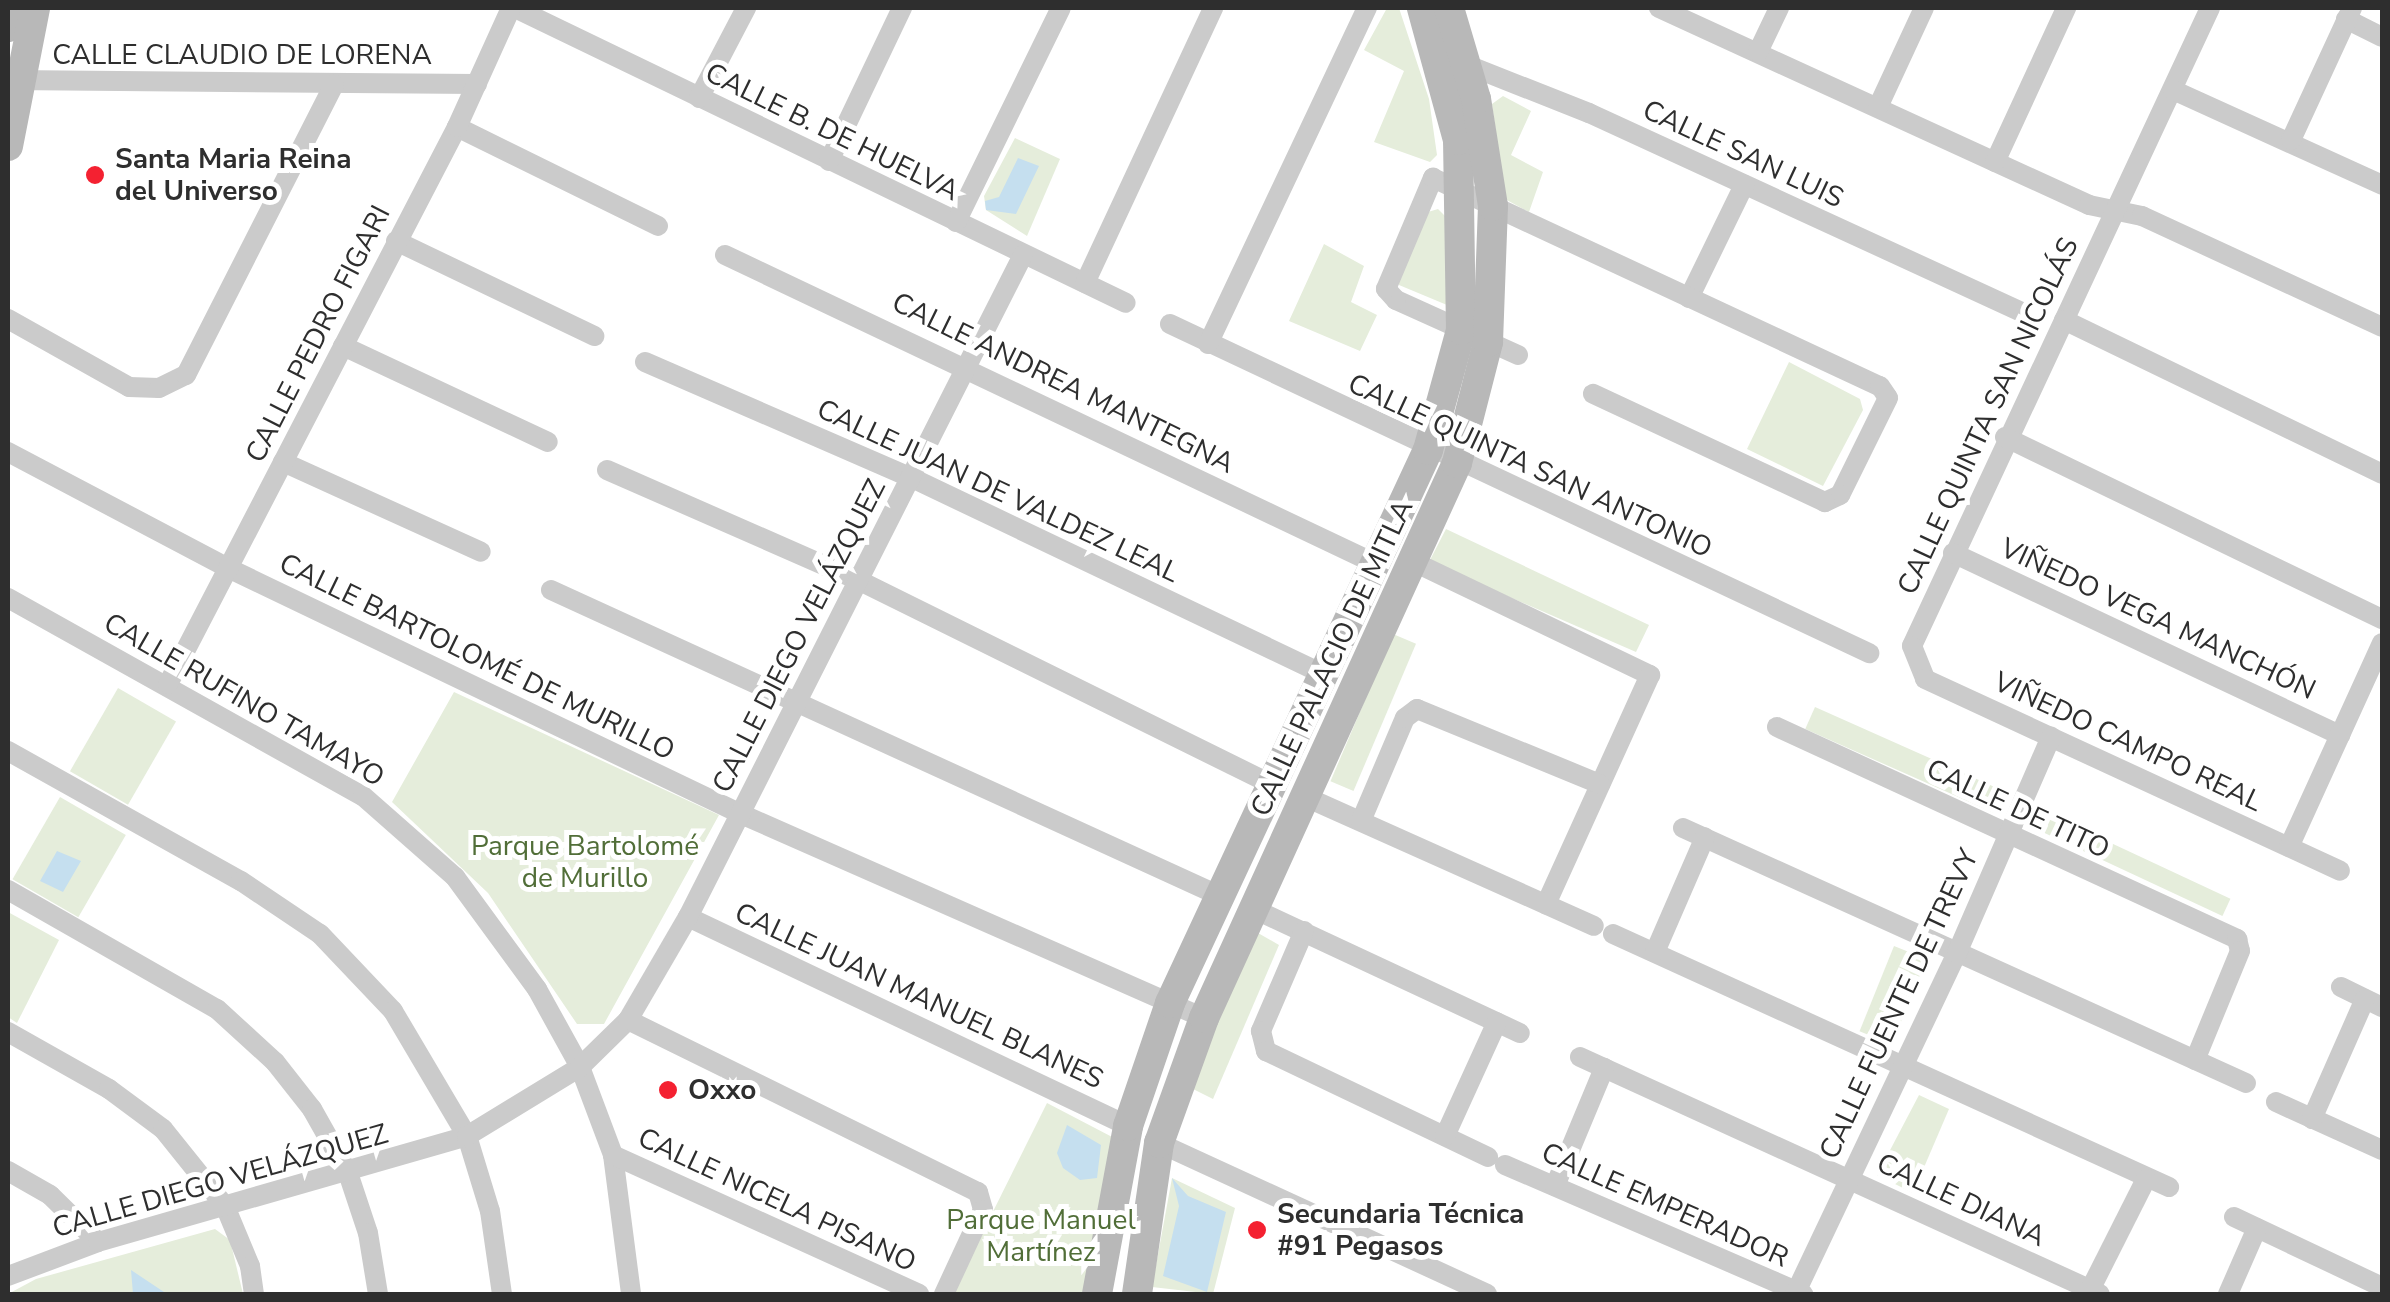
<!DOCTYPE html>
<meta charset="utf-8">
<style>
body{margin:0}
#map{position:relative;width:2390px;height:1302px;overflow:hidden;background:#fff;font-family:"Nunito Sans",sans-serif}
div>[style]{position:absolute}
.green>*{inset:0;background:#e5eddb;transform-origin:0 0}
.water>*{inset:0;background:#c5dfef}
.street>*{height:20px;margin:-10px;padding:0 10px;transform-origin:10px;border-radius:10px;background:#cbcbcb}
.secondary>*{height:30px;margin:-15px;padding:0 15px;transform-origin:15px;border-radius:15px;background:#b8b8b8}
.dots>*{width:28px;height:28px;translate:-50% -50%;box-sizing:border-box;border:5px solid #fff;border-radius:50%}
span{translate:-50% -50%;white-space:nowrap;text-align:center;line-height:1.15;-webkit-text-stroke:10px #fff;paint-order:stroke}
.street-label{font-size:28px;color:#2e2e2e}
.poi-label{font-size:28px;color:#2e2e2e;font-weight:700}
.left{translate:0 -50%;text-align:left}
.park-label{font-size:28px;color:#516e38}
.frame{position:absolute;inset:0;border:10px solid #2e2e2e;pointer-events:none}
</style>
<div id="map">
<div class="green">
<div style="clip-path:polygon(1387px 8px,1399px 8px,1429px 99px,1437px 155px,1430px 162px,1374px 142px,1404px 71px,1364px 50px)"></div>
<div style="clip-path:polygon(1503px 96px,1531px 111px,1511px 155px,1543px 172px,1529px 212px,1505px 199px,1492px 104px)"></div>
<div style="clip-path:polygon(1015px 138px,1060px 159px,1027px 236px,986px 210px,984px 196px)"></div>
<div style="clip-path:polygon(1438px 209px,1445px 216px,1447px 305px,1399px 285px,1396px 271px,1428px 212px)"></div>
<div style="clip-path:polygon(1324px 244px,1364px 266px,1351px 302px,1377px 315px,1360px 351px,1289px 321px)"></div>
<div style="clip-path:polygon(1789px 362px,1860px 399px,1863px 410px,1823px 486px,1747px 449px)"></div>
<div style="clip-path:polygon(1446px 529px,1649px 625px,1636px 652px,1429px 562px)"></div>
<div style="left:1393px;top:634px;width:25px;height:160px;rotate:23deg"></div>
<div style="left:118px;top:688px;width:67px;height:96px;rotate:30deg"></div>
<div style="clip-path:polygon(454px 692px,719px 815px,604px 1024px,577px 1024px,488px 893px,392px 802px)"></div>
<div style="left:1815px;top:707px;width:207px;height:24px;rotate:24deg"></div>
<div style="left:60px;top:797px;width:76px;height:95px;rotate:30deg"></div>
<div style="left:2051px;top:815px;width:198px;height:19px;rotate:25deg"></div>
<div style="clip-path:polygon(8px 912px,59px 940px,17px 1023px,8px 1017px)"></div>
<div style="clip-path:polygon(1258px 933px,1279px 945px,1213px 1099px,1187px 1086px)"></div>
<div style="left:1894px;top:946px;width:35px;height:92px;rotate:22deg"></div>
<div style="clip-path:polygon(1919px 1095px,1949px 1109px,1913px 1193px,1877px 1175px)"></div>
<div style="clip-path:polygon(1047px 1103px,1116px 1139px,1087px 1294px,952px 1294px)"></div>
<div style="clip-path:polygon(1172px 1178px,1235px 1208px,1213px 1294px,1152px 1287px)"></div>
<div style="clip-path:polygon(215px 1229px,230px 1240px,243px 1294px,8px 1294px,36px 1279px)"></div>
</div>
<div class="water">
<div style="clip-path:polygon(1018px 158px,1039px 166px,1016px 214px,986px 210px,985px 201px,999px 197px)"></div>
<div style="clip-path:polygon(57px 851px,81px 861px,63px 892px,40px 881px)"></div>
<div style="clip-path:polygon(1067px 1125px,1101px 1145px,1097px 1178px,1080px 1180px,1063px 1168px,1057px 1153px)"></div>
<div style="clip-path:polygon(1172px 1178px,1188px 1196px,1226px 1212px,1207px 1292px,1163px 1276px,1179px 1206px)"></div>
<div style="clip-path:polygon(131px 1270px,167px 1294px,133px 1294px)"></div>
</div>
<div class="street">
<div style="left:515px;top:8px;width:678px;rotate:25.77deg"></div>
<div style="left:1659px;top:8px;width:473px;rotate:24.6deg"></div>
<div style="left:2089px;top:205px;width:54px;rotate:11.7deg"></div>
<div style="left:2142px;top:216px;width:264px;rotate:24.8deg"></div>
<div style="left:2210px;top:8px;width:704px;rotate:115.04deg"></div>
<div style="left:1912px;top:646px;width:35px;rotate:68deg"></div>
<div style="left:1925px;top:679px;width:457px;rotate:24.8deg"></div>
<div style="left:2346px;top:19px;width:40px;rotate:26.6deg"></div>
<div style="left:1758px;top:52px;width:49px;rotate:-64.5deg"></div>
<div style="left:1460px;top:62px;width:139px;rotate:21.6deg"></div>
<div style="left:1589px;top:113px;width:474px;rotate:24.7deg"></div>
<div style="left:9px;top:80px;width:468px;rotate:0.5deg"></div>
<div style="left:2173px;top:90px;width:230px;rotate:24.4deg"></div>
<div style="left:699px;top:98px;width:102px;rotate:-62.4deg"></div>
<div style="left:1878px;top:107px;width:109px;rotate:-65.1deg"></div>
<div style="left:457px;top:127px;width:224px;rotate:26.2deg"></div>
<div style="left:2291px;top:140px;width:145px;rotate:-65.2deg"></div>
<div style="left:829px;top:161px;width:170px;rotate:-64.5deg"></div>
<div style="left:1995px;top:162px;width:170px;rotate:-65.2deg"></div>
<div style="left:956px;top:222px;width:238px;rotate:-63.9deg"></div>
<div style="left:396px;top:241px;width:220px;rotate:25.6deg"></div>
<div style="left:725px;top:255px;width:721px;rotate:25.39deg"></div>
<div style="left:1085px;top:283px;width:303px;rotate:-65deg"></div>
<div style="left:1689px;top:298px;width:126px;rotate:-64deg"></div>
<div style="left:8px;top:319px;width:139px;rotate:29.3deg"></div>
<div style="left:129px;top:387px;width:30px;rotate:2deg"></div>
<div style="left:159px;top:388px;width:30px;rotate:-26deg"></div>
<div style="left:186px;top:375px;width:326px;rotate:-63deg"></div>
<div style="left:2064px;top:320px;width:353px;rotate:25.8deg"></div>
<div style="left:1170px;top:324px;width:773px;rotate:25.21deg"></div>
<div style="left:1208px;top:344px;width:372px;rotate:-64.7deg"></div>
<div style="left:343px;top:346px;width:226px;rotate:25.1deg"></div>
<div style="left:1518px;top:355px;width:134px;rotate:-155.7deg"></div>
<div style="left:1396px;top:300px;width:15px;rotate:-132deg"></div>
<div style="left:1386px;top:289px;width:121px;rotate:-67.1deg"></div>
<div style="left:1433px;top:178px;width:493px;rotate:25deg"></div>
<div style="left:1880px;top:386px;width:14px;rotate:56deg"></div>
<div style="left:1888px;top:398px;width:108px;rotate:116.3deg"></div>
<div style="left:1840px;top:495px;width:17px;rotate:155deg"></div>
<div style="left:1825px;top:502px;width:256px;rotate:-155deg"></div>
<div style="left:645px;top:362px;width:289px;rotate:23.5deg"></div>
<div style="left:910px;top:477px;width:461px;rotate:25.5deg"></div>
<div style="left:2005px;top:437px;width:419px;rotate:25.8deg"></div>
<div style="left:8px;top:452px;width:249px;rotate:27.8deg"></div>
<div style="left:228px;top:568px;width:569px;rotate:25.62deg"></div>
<div style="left:741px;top:814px;width:506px;rotate:23.78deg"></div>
<div style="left:283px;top:462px;width:217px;rotate:24.4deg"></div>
<div style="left:607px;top:470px;width:274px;rotate:23.7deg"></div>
<div style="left:858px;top:580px;width:464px;rotate:26.3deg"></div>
<div style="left:1953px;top:553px;width:428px;rotate:25.2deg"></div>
<div style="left:1414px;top:562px;width:262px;rotate:25.6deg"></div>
<div style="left:1650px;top:675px;width:252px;rotate:114.4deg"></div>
<div style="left:551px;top:590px;width:736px;rotate:24.58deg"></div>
<div style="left:8px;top:598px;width:406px;rotate:29.2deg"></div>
<div style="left:363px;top:796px;width:123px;rotate:41.4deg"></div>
<div style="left:455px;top:877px;width:139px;rotate:53.8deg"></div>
<div style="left:537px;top:989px;width:89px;rotate:61.1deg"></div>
<div style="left:580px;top:1067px;width:94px;rotate:69.4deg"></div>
<div style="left:613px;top:1155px;width:140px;rotate:82.6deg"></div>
<div style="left:168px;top:684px;width:628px;rotate:-62.58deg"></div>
<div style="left:457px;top:127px;width:131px;rotate:-65.6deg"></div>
<div style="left:1777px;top:727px;width:507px;rotate:24.74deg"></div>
<div style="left:2237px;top:939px;width:12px;rotate:76deg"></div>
<div style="left:2240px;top:951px;width:118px;rotate:112.4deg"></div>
<div style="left:8px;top:751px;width:267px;rotate:29.2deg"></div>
<div style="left:241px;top:881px;width:95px;rotate:33.9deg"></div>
<div style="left:320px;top:934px;width:106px;rotate:46.5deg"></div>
<div style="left:393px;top:1011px;width:145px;rotate:59.4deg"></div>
<div style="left:467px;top:1136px;width:78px;rotate:73deg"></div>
<div style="left:490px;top:1211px;width:84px;rotate:81.8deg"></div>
<div style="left:1308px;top:798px;width:313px;rotate:24.1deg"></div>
<div style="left:1361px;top:821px;width:112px;rotate:-66.9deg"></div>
<div style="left:1405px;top:718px;width:15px;rotate:-37deg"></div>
<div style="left:1417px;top:709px;width:198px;rotate:22.3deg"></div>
<div style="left:1683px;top:828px;width:618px;rotate:24.37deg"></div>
<div style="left:2289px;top:847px;width:224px;rotate:-65.5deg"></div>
<div style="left:8px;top:890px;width:241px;rotate:29.7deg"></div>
<div style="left:217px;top:1009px;width:79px;rotate:42.4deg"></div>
<div style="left:275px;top:1062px;width:60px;rotate:51.8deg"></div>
<div style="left:312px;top:1109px;width:73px;rotate:60.6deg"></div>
<div style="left:348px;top:1173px;width:63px;rotate:71.6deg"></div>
<div style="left:368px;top:1233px;width:62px;rotate:80.7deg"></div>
<div style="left:1256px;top:910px;width:291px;rotate:25deg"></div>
<div style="left:688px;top:917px;width:487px;rotate:25.4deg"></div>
<div style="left:1304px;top:931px;width:109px;rotate:113.3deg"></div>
<div style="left:1261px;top:1031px;width:21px;rotate:76deg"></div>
<div style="left:1266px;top:1051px;width:246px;rotate:25.5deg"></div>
<div style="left:1613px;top:934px;width:611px;rotate:24.47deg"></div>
<div style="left:1655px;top:952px;width:125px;rotate:-66.5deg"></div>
<div style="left:2341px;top:987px;width:46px;rotate:26deg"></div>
<div style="left:628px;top:1020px;width:390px;rotate:26.2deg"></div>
<div style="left:978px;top:1192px;width:19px;rotate:74deg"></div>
<div style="left:983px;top:1210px;width:93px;rotate:114.9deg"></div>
<div style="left:8px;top:1032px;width:116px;rotate:29.4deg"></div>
<div style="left:109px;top:1089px;width:67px;rotate:36.5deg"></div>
<div style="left:163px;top:1129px;width:99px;rotate:51.2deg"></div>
<div style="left:225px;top:1206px;width:65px;rotate:67.4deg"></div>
<div style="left:250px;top:1266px;width:28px;rotate:82deg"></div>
<div style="left:1580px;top:1057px;width:571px;rotate:24.5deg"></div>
<div style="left:2276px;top:1102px;width:116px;rotate:24.4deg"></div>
<div style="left:2312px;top:1119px;width:131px;rotate:-66.2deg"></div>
<div style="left:1445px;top:1136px;width:125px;rotate:-65.5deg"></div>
<div style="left:1159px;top:1143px;width:361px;rotate:24.7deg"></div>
<div style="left:613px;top:1155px;width:336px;rotate:24.4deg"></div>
<div style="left:1505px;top:1165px;width:325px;rotate:23.4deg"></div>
<div style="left:8px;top:1171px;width:48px;rotate:29.7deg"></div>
<div style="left:50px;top:1195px;width:67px;rotate:44.4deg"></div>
<div style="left:1555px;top:1186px;width:128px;rotate:-67.4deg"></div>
<div style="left:2234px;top:1217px;width:164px;rotate:25.3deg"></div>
<div style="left:8px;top:1276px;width:96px;rotate:-20.7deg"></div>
<div style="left:98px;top:1242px;width:384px;rotate:-16deg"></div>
<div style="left:467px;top:1136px;width:132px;rotate:-31.4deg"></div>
<div style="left:580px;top:1067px;width:67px;rotate:-44.4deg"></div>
<div style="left:628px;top:1020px;width:119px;rotate:-59.8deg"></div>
<div style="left:688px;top:917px;width:742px;rotate:-63.16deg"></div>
<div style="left:2090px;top:1290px;width:124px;rotate:-63.2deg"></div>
<div style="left:1795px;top:1294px;width:378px;rotate:-64.6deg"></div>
<div style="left:1957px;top:953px;width:236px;rotate:-66.5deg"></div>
<div style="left:2228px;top:1294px;width:72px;rotate:-66.3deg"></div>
</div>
<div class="secondary">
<div style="left:8px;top:27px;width:19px;rotate:-84deg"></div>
<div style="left:8px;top:146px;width:141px;rotate:-78.9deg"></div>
<div style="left:1097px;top:1294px;width:171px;rotate:-79.5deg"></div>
<div style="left:1128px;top:1126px;width:130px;rotate:-71.1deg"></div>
<div style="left:1170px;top:1003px;width:610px;rotate:-64.99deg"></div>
<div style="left:1428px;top:450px;width:124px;rotate:-74.6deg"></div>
<div style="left:1461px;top:330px;width:190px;rotate:-90.9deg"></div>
<div style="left:1458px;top:140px;width:137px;rotate:-105.3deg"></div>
<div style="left:1137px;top:1294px;width:153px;rotate:-81.7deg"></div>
<div style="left:1159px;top:1143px;width:133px;rotate:-70.2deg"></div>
<div style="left:1204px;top:1018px;width:610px;rotate:-65.49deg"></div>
<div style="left:1457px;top:463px;width:125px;rotate:-75.6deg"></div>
<div style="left:1488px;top:342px;width:136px;rotate:-87.9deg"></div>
<div style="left:1493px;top:206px;width:108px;rotate:-99deg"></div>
<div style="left:1476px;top:99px;width:95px;rotate:-106.5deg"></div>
</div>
<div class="dots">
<div style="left:95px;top:175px;background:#f42131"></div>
<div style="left:668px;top:1090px;background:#f42131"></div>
<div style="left:1257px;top:1230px;background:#f42131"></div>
</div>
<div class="street-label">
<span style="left:242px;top:55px">CALLE CLAUDIO DE LORENA</span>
<span style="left:832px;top:132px;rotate:26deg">CALLE B. DE HUELVA</span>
<span style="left:1743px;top:154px;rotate:25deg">CALLE SAN LUIS</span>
<span style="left:318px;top:334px;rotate:-63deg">CALLE PEDRO FIGARI</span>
<span style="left:1063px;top:383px;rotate:26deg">CALLE ANDREA MANTEGNA</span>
<span style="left:1988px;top:416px;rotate:-65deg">CALLE QUINTA SAN NICOLÁS</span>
<span style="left:1530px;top:466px;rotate:25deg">CALLE QUINTA SAN ANTONIO</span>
<span style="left:998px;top:491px;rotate:25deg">CALLE JUAN DE VALDEZ LEAL</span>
<span style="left:2158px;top:619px;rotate:25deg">VIÑEDO VEGA MANCHÓN</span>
<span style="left:799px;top:636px;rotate:-63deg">CALLE DIEGO VELÁZQUEZ</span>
<span style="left:477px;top:657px;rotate:26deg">CALLE BARTOLOMÉ DE MURILLO</span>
<span style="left:1332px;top:658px;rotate:-65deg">CALLE PALACIO DE MITLA</span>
<span style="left:244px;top:700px;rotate:30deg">CALLE RUFINO TAMAYO</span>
<span style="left:2128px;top:742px;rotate:25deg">VIÑEDO CAMPO REAL</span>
<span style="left:2018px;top:809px;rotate:25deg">CALLE DE TITO</span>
<span style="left:919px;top:996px;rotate:25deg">CALLE JUAN MANUEL BLANES</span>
<span style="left:1899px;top:1004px;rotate:-65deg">CALLE FUENTE DE TREVY</span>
<span style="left:220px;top:1181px;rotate:-16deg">CALLE DIEGO VELÁZQUEZ</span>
<span style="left:777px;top:1200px;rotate:25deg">CALLE NICELA PISANO</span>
<span style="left:1961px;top:1200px;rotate:25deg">CALLE DIANA</span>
<span style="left:1665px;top:1205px;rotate:24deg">CALLE EMPERADOR</span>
</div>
<div class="poi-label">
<span class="left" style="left:115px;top:175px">Santa Maria Reina<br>del Universo</span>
<span class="left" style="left:688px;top:1090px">Oxxo</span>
<span class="left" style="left:1277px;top:1230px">Secundaria Técnica<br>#91 Pegasos</span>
</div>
<div class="park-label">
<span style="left:585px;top:862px">Parque Bartolomé<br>de Murillo</span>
<span style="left:1041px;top:1236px">Parque Manuel<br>Martínez</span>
</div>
<div class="frame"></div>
</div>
